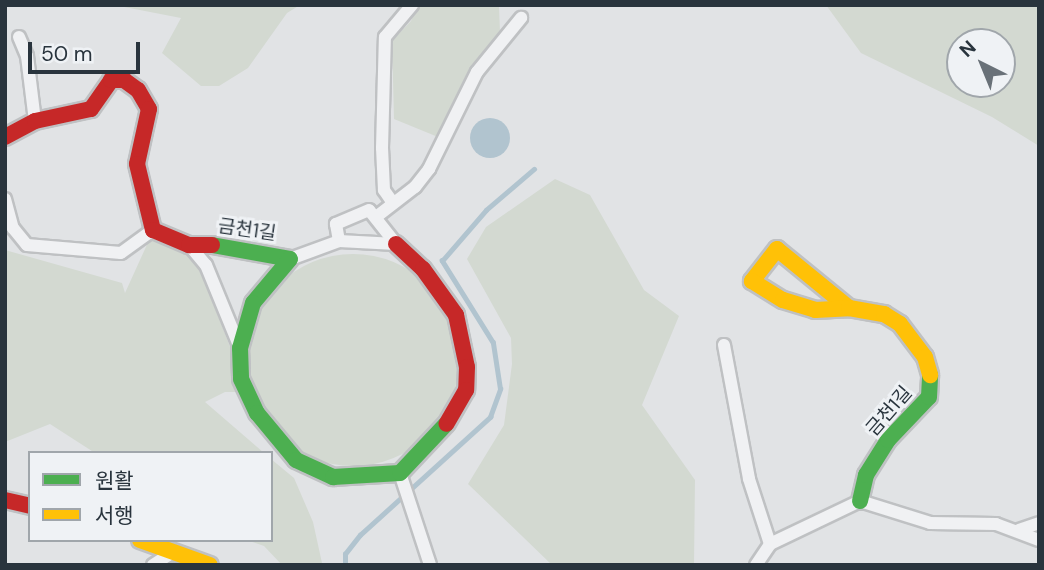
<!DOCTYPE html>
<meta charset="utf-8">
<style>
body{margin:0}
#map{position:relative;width:1044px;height:570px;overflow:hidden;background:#e1e3e5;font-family:"DM Sans","Noto Sans KR",sans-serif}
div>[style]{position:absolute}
.green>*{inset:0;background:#d3d9d1}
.round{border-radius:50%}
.water>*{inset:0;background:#b1c4cf}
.stream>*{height:4.5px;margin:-2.25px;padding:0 2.25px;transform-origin:2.25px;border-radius:2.25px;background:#b1c4cf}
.roads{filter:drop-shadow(2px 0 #bfc1c3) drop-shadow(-2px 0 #bfc1c3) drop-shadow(0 2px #bfc1c3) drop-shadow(0 -2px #bfc1c3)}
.street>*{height:12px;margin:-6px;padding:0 6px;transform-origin:6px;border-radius:6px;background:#f0f1f3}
.fast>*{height:16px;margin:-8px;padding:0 8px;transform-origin:8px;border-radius:8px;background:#4caf50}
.slow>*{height:16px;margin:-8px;padding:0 8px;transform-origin:8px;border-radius:8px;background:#ffc107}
.jam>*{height:16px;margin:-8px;padding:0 8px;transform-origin:8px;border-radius:8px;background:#c62828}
span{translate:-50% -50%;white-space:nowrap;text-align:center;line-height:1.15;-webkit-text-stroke:6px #eff2f5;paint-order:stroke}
.street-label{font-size:19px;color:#29343d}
.frame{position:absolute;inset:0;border:7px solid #29343d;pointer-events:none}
.legend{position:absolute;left:28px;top:451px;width:245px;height:91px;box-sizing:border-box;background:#eff2f5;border:2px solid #a0a6ab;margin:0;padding:9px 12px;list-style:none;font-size:21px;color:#29343d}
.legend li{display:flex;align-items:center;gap:14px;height:35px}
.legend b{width:35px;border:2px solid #a0a6ab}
.north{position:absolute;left:946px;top:28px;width:70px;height:70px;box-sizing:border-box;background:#eff2f5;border:2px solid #a0a6ab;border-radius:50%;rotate:317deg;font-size:19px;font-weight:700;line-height:28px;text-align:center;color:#29343d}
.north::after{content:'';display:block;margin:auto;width:24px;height:32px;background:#697178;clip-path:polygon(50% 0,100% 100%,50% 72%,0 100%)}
.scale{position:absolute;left:28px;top:42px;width:112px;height:32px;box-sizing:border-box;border:4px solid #29343d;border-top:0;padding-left:9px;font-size:21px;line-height:24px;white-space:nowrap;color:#29343d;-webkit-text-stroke:5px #eff2f5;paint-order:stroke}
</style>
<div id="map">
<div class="green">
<div style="clip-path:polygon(114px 5px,300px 5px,287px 13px,248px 68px,219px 86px,201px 86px,162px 53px,181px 18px)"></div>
<div style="clip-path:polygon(418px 5px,499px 7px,500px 32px,467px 81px,438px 137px,394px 119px,392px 41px,411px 21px)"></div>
<div style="clip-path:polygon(evenodd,826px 5px,1039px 5px,1039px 146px,992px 117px,861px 53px,826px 5px,960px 42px,1002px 42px,1002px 84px,960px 84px,960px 42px)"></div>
<div style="clip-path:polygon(555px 179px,590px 195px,644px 290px,679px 316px,642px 405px,695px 480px,694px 565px,552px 565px,468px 484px,504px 425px,512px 364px,511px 338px,467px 259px,486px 227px)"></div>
<div style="clip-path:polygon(150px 238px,163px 240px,197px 261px,234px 357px,241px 392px,225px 392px,205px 402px,264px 453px,95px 453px,50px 424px,5px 442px,5px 250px,122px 283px,125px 293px)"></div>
<div class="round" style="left:247px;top:254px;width:212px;height:212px"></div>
<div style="clip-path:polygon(271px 459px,294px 478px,313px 522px,322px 563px,317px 565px,282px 565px,264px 546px,247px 540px,271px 540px)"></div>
</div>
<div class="water">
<div class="round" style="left:470px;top:118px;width:40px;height:40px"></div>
</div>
<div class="stream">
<div style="left:345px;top:565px;width:11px;rotate:-90deg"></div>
<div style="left:345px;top:554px;width:24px;rotate:-52deg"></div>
<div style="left:360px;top:535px;width:176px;rotate:-42.2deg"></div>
<div style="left:490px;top:417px;width:30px;rotate:-70deg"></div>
<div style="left:500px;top:389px;width:47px;rotate:-98.7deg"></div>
<div style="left:493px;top:343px;width:97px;rotate:-121.9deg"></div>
<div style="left:442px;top:261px;width:67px;rotate:-49.2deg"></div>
<div style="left:486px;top:210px;width:63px;rotate:-40.5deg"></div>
</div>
<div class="roads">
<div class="street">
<div style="left:19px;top:37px;width:21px;rotate:67deg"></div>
<div style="left:27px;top:56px;width:65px;rotate:83deg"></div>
<div style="left:5px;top:199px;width:30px;rotate:75deg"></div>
<div style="left:13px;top:228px;width:22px;rotate:51deg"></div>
<div style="left:27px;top:245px;width:94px;rotate:4.9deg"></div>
<div style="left:121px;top:253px;width:39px;rotate:-36deg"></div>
<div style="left:393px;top:203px;width:16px;rotate:-125deg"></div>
<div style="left:384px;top:190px;width:42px;rotate:-92.7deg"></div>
<div style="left:382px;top:148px;width:111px;rotate:-88.5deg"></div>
<div style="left:385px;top:37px;width:42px;rotate:-49.8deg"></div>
<div style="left:376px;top:217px;width:49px;rotate:-37.6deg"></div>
<div style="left:415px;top:187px;width:23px;rotate:-52deg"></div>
<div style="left:429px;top:169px;width:108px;rotate:-63.7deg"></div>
<div style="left:477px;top:72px;width:70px;rotate:-50.8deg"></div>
<div style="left:189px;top:245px;width:26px;rotate:50deg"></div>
<div style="left:206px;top:265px;width:90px;rotate:67.7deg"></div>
<div style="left:290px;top:259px;width:52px;rotate:-20.2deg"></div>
<div style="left:339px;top:241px;width:57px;rotate:3deg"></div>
<div style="left:396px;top:244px;width:43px;rotate:-128.5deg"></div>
<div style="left:369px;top:210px;width:36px;rotate:157deg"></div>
<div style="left:336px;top:224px;width:17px;rotate:80deg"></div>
<div style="left:724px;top:345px;width:136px;rotate:79.4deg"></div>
<div style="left:749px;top:479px;width:68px;rotate:72.1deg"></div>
<div style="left:400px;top:473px;width:97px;rotate:71.9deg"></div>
<div style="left:1019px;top:530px;width:21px;rotate:-19deg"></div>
<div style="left:153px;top:565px;width:24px;rotate:-33deg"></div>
<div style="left:756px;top:565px;width:25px;rotate:-56deg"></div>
<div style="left:770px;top:544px;width:100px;rotate:-25.5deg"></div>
<div style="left:860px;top:501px;width:73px;rotate:17.4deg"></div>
<div style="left:930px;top:523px;width:66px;rotate:0.9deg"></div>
<div style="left:996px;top:524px;width:46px;rotate:20.4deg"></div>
</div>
<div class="fast">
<div style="left:212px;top:245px;width:79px;rotate:10.2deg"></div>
<div style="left:290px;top:259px;width:57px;rotate:130.1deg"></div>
<div style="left:253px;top:303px;width:47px;rotate:106.1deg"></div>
<div style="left:240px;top:348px;width:31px;rotate:88deg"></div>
<div style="left:241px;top:379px;width:38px;rotate:65deg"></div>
<div style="left:257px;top:413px;width:61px;rotate:50.3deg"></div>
<div style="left:296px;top:460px;width:41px;rotate:24.7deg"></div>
<div style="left:333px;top:477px;width:67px;rotate:-3.4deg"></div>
<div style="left:400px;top:473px;width:67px;rotate:-46.8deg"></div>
<div style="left:860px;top:501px;width:27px;rotate:-77deg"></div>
<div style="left:866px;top:475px;width:41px;rotate:-57.8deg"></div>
<div style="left:888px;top:440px;width:59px;rotate:-46.4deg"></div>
<div style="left:929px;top:397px;width:22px;rotate:-87deg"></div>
</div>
<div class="slow">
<div style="left:849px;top:308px;width:93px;rotate:-140.7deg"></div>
<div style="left:777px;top:249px;width:41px;rotate:128deg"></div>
<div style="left:752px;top:281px;width:36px;rotate:32deg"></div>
<div style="left:783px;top:300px;width:34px;rotate:17deg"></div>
<div style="left:815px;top:310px;width:34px;rotate:-3deg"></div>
<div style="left:849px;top:308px;width:36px;rotate:10deg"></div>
<div style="left:884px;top:314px;width:19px;rotate:32deg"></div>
<div style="left:900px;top:324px;width:41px;rotate:52.9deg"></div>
<div style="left:925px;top:357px;width:19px;rotate:74deg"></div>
<div style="left:140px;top:540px;width:74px;rotate:19.7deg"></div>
</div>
<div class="jam">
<div style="left:5px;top:137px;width:34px;rotate:-28deg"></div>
<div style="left:35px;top:121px;width:57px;rotate:-12.1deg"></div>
<div style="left:91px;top:109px;width:35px;rotate:-55deg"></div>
<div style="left:111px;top:80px;width:13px"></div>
<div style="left:124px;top:80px;width:17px;rotate:36deg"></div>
<div style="left:138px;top:90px;width:22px;rotate:60deg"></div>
<div style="left:149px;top:109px;width:56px;rotate:102.3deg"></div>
<div style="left:137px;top:164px;width:68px;rotate:76.4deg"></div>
<div style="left:153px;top:230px;width:39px;rotate:23deg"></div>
<div style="left:189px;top:245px;width:23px"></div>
<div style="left:396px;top:244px;width:37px;rotate:43deg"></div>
<div style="left:423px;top:269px;width:57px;rotate:54.3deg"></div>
<div style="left:456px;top:315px;width:53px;rotate:78.1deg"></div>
<div style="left:467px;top:367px;width:23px;rotate:92deg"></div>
<div style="left:466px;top:390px;width:39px;rotate:120deg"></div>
<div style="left:5px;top:500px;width:26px;rotate:13deg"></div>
</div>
</div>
<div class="street-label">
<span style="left:247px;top:230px;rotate:8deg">금천1길</span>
<span style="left:889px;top:411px;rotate:-49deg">금천1길</span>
</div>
<div class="frame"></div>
<ul class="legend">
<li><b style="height:9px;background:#4caf50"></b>원활</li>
<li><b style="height:9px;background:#ffc107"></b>서행</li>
</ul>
<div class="north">N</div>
<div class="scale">50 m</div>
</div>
